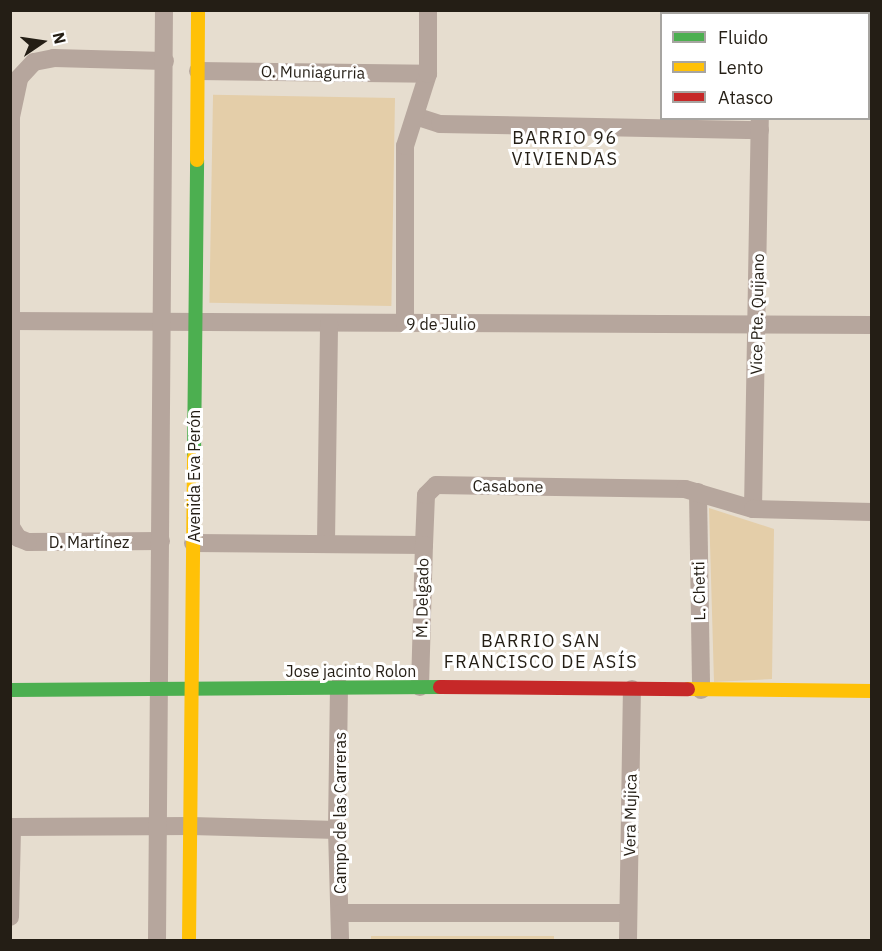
<!DOCTYPE html>
<meta charset="utf-8">
<style>
body{margin:0}
#map{position:relative;width:882px;height:951px;overflow:hidden;background:#e6ddcf;font-family:"IBM Plex Sans",sans-serif}
div>[style]{position:absolute}
.green>*{inset:0;background:#e4cea9;transform-origin:0 0}
.street>*{height:18px;margin:-9px;padding:0 9px;transform-origin:9px;border-radius:9px;background:#b6a69d}
.fast>*{height:14px;margin:-7px;padding:0 7px;transform-origin:7px;border-radius:7px;background:#4caf50}
.slow>*{height:14px;margin:-7px;padding:0 7px;transform-origin:7px;border-radius:7px;background:#ffc107}
.jam>*{height:14px;margin:-7px;padding:0 7px;transform-origin:7px;border-radius:7px;background:#c62828}
span{translate:-50% -50%;white-space:nowrap;text-align:center;line-height:1.15;-webkit-text-stroke:6px #fff;paint-order:stroke}
.street-label{font-size:16px;color:#241e15}
.neighbourhood-label{font-size:18px;color:#241e15;letter-spacing:1.5px}
.frame{position:absolute;inset:0;border:12px solid #241e15;pointer-events:none}
.legend{position:absolute;left:660px;top:12px;width:210px;height:108px;box-sizing:border-box;background:#fff;border:2px solid #a7a5a1;margin:0;padding:8px 10px;list-style:none;font-size:18px;color:#241e15}
.legend li{display:flex;align-items:center;gap:12px;height:30px}
.legend b{width:30px;border:2px solid #a7a5a1}
.north{position:absolute;left:12px;top:12px;width:60px;height:60px;-webkit-text-stroke:4px #fff;paint-order:stroke;rotate:77deg;font-size:16px;font-weight:700;line-height:24px;text-align:center;color:#241e15}
.north::after{content:'';display:block;margin:auto;width:21px;height:27px;background:#241e15;clip-path:polygon(50% 0,100% 100%,50% 72%,0 100%)}
</style>
<div id="map">
<div class="green">
<div style="left:395px;top:98px;width:208px;height:182px;rotate:91deg"></div>
<div style="clip-path:polygon(709px 508px,774px 529px,772px 679px,714px 682px)"></div>
<div style="left:371px;top:936px;width:183px;height:4px"></div>
</div>
<div class="street">
<div style="left:683px;top:14px;width:4px;rotate:-90deg"></div>
<div style="left:761px;top:14px;width:4px;rotate:-90deg"></div>
<div style="left:198px;top:71px;width:230px;rotate:0.7deg"></div>
<div style="left:868px;top:78px;width:4px"></div>
<div style="left:415px;top:116px;width:26px;rotate:18deg"></div>
<div style="left:440px;top:124px;width:320px;rotate:1.1deg"></div>
<div style="left:10px;top:321px;width:862px;rotate:0.27deg"></div>
<div style="left:405px;top:324px;width:178px;rotate:-90deg"></div>
<div style="left:405px;top:146px;width:76px;rotate:-72.3deg"></div>
<div style="left:428px;top:74px;width:64px;rotate:-90deg"></div>
<div style="left:698px;top:492px;width:198px;rotate:89.1deg"></div>
<div style="left:753px;top:509px;width:391px;rotate:-89deg"></div>
<div style="left:161px;top:541px;width:133px;rotate:179.6deg"></div>
<div style="left:28px;top:542px;width:11px;rotate:-158deg"></div>
<div style="left:18px;top:538px;width:13px;rotate:-122deg"></div>
<div style="left:11px;top:527px;width:410px;rotate:-90deg"></div>
<div style="left:11px;top:117px;width:40px;rotate:-78deg"></div>
<div style="left:19px;top:78px;width:22px;rotate:-47deg"></div>
<div style="left:34px;top:62px;width:20px;rotate:-11deg"></div>
<div style="left:54px;top:58px;width:111px;rotate:1.5deg"></div>
<div style="left:326px;top:542px;width:218px;rotate:-89.2deg"></div>
<div style="left:193px;top:543px;width:231px;rotate:0.5deg"></div>
<div style="left:424px;top:545px;width:50px;rotate:-87.7deg"></div>
<div style="left:426px;top:495px;width:14px;rotate:-45deg"></div>
<div style="left:436px;top:485px;width:249px;rotate:0.9deg"></div>
<div style="left:685px;top:489px;width:71px;rotate:16.4deg"></div>
<div style="left:753px;top:509px;width:119px;rotate:1.4deg"></div>
<div style="left:339px;top:686px;width:144px;rotate:90.8deg"></div>
<div style="left:337px;top:830px;width:110px;rotate:88.4deg"></div>
<div style="left:420px;top:687px;width:142px;rotate:-88.4deg"></div>
<div style="left:341px;top:913px;width:287px"></div>
<div style="left:10px;top:917px;width:90px;rotate:-88.7deg"></div>
<div style="left:12px;top:827px;width:179px;rotate:-0.3deg"></div>
<div style="left:191px;top:826px;width:146px;rotate:1.6deg"></div>
<div style="left:157px;top:940px;width:930px;rotate:-89.57deg"></div>
<div style="left:628px;top:940px;width:251px;rotate:-89.1deg"></div>
</div>
<div class="fast">
<div style="left:194px;top:457px;width:297px;rotate:-89.4deg"></div>
<div style="left:10px;top:690px;width:430px;rotate:-0.4deg"></div>
</div>
<div class="slow">
<div style="left:197px;top:160px;width:150px;rotate:-89.6deg"></div>
<div style="left:688px;top:689px;width:184px;rotate:0.6deg"></div>
<div style="left:189px;top:940px;width:483px;rotate:-89.4deg"></div>
</div>
<div class="jam">
<div style="left:440px;top:687px;width:248px;rotate:0.5deg"></div>
</div>
<div class="street-label">
<span style="left:313px;top:72px;rotate:1deg">O. Muniagurria</span>
<span style="left:757px;top:314px;rotate:-89deg">Vice Pte. Quijano</span>
<span style="left:441px;top:324px">9 de Julio</span>
<span style="left:194px;top:476px;rotate:-90deg">Avenida Eva Perón</span>
<span style="left:508px;top:486px;rotate:1deg">Casabone</span>
<span style="left:89px;top:542px">D. Martínez</span>
<span style="left:699px;top:591px;rotate:-91deg">L. Chetti</span>
<span style="left:422px;top:598px;rotate:-89deg">M. Delgado</span>
<span style="left:351px;top:671px">Jose jacinto Rolon</span>
<span style="left:340px;top:813px;rotate:-90deg">Campo de las Carreras</span>
<span style="left:630px;top:815px;rotate:-89deg">Vera Mujica</span>
</div>
<div class="neighbourhood-label">
<span style="left:565px;top:149px">BARRIO 96<br>VIVIENDAS</span>
<span style="left:541px;top:652px">BARRIO SAN<br>FRANCISCO DE ASÍS</span>
</div>
<div class="frame"></div>
<ul class="legend">
<li><b style="height:8px;background:#4caf50"></b>Fluido</li>
<li><b style="height:8px;background:#ffc107"></b>Lento</li>
<li><b style="height:8px;background:#c62828"></b>Atasco</li>
</ul>
<div class="north">N</div>
</div>
